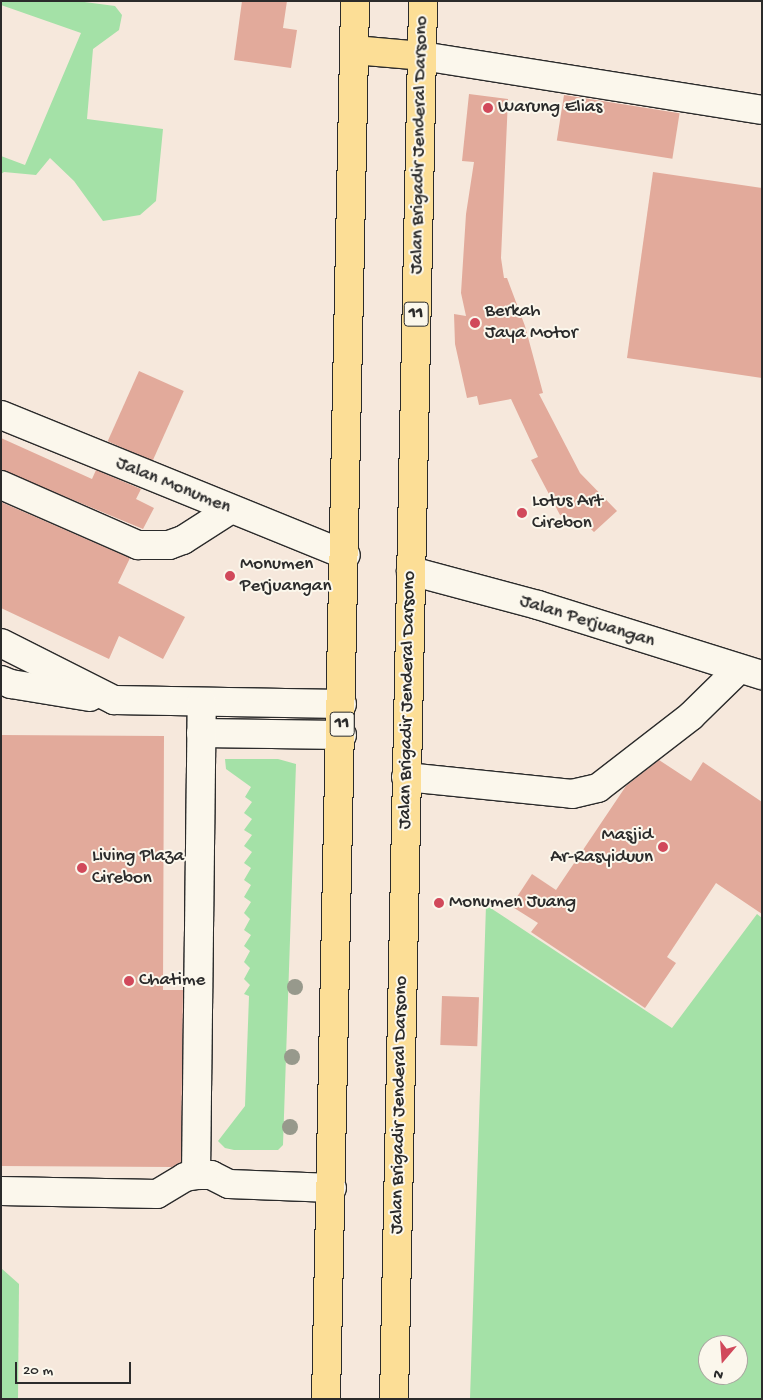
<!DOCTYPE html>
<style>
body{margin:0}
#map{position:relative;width:763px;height:1400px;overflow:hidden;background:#f6e8dc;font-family:"Gochi Hand",sans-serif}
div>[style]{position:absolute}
.green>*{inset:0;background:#a4e1a7}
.building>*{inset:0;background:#e2aa9b;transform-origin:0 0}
.roads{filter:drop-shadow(1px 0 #2b2b2b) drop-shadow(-1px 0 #2b2b2b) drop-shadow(0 1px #2b2b2b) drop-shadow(0 -1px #2b2b2b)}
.minor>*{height:28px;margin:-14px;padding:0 14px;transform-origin:14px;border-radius:14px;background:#fbf7ec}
.highway>*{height:28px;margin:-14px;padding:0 14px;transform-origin:14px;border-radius:14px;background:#fcde96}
.trees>*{width:16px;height:16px;margin:-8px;border-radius:50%;background:#97998c}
.dots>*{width:14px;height:14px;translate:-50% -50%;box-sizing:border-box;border:2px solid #fbf7ec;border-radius:50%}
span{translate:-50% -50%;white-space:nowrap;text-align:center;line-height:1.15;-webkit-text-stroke:4px #fbf7ec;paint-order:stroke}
.shield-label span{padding:1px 4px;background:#fbf7ec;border:1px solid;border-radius:4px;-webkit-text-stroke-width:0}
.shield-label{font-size:18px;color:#2b2b2b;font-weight:700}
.poi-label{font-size:19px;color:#2b2b2b}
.left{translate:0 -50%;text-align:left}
.right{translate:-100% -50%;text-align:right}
.street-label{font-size:19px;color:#2b2b2b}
.frame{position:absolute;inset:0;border:2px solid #2b2b2b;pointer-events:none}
.north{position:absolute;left:698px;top:1335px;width:50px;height:50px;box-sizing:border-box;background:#fbf7ec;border:1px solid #a8a59f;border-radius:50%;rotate:198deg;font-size:14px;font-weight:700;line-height:20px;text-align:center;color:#2b2b2b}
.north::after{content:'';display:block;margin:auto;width:18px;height:22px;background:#d1495b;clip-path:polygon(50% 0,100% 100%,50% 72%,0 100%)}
.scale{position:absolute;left:15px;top:1362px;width:116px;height:22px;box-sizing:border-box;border:2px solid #2b2b2b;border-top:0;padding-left:6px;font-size:15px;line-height:18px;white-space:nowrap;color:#2b2b2b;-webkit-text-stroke:4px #fbf7ec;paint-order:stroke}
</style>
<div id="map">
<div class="green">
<div style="clip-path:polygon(1px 1px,77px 1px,115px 6px,122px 15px,119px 30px,93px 49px,87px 119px,163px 129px,156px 201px,140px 215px,103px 221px,74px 181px,50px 158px,36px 175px,4px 172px,1px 174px,1px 156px,25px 165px,81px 33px,1px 5px)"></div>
<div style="clip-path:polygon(225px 759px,278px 759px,296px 764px,283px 1145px,278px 1150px,234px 1150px,225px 1148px,218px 1141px,245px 1106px,249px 996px,244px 994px,250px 985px,244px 979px,250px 968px,244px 962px,250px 951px,244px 946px,251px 935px,244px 930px,250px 919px,244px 913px,251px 902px,244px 897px,251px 885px,244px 880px,251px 868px,244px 863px,252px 852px,244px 846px,252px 835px,244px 830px,252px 819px,244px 813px,252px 802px,245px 797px,251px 787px,226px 769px)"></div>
<div style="clip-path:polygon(evenodd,486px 905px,672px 1028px,757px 914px,762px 918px,762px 1399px,470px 1399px,486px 905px,708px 1345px,738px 1345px,738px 1375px,708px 1375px,708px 1345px)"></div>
<div style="clip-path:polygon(1px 1268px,19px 1284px,18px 1399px,1px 1399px)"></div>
</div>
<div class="building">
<div style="clip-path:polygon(242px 1px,287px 1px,283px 28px,297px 30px,291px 68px,234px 60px)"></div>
<div style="clip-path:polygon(469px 94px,508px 99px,501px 258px,504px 278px,507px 278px,525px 326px,543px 393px,539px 394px,580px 473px,617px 511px,594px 532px,580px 519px,560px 515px,531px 460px,538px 457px,511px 399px,479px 405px,477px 396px,467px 398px,455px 344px,454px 314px,466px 316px,461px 293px,466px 214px,474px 162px,462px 161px)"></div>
<div style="left:564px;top:95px;width:117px;height:46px;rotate:9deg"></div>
<div style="clip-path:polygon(653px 172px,762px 188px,762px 378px,627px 358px)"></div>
<div style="left:139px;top:371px;width:49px;height:77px;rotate:24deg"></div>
<div style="clip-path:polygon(1px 438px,92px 479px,96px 470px,141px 489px,136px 499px,154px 508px,143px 529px,1px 470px)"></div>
<div style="clip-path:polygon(1px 502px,130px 558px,118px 583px,185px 617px,163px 659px,119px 636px,109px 659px,1px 608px)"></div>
<div style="clip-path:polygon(1px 735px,164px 736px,163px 990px,183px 990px,181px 1162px,172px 1167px,1px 1166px)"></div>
<div style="clip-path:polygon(659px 760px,691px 781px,703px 762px,762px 802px,762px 914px,716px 883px,667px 957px,676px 963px,645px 1008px,531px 932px,538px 923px,511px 906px,532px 874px,556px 890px,626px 786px)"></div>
<div style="left:442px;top:996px;width:37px;height:49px;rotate:2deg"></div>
</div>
<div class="roads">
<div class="minor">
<div style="left:422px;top:56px;width:344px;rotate:9deg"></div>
<div style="left:1px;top:415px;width:372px;rotate:22.1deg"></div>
<div style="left:1px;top:485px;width:150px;rotate:23.7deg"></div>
<div style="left:138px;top:545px;width:31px"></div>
<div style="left:169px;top:545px;width:15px;rotate:-20deg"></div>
<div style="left:183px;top:540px;width:56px;rotate:-32.6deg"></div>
<div style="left:411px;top:571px;width:131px;rotate:15deg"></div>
<div style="left:538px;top:605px;width:235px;rotate:17.4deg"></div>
<div style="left:1px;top:643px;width:127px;rotate:26.8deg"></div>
<div style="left:114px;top:700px;width:228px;rotate:1deg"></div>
<div style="left:1px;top:680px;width:11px;rotate:22deg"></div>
<div style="left:11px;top:684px;width:80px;rotate:9.3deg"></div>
<div style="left:201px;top:733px;width:141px;rotate:0.8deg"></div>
<div style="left:406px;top:777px;width:167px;rotate:5.8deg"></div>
<div style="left:572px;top:794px;width:27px;rotate:-13deg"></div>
<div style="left:598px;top:788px;width:118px;rotate:-37.7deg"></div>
<div style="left:691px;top:716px;width:67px;rotate:-44.4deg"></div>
<div style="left:196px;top:1175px;width:473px;rotate:-89.3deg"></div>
<div style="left:1px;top:1191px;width:156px;rotate:1.1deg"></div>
<div style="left:157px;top:1194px;width:33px;rotate:-31deg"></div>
<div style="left:185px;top:1177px;width:11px;rotate:-10deg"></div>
<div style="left:196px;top:1175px;width:15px"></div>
<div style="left:211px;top:1175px;width:20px;rotate:27deg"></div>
<div style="left:229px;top:1184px;width:103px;rotate:2.2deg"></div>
</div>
<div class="highway">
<div style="left:354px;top:50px;width:68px;rotate:5deg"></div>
<div style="left:326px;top:1399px;width:1398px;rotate:-88.81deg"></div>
<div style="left:394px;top:1399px;width:1398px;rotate:-88.81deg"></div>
</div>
</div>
<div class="trees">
<div style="left:295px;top:987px"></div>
<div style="left:292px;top:1057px"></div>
<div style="left:290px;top:1127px"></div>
</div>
<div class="dots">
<div style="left:488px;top:108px;background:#d1495b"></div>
<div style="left:475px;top:323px;background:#d1495b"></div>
<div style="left:522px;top:513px;background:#d1495b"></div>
<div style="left:230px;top:576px;background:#d1495b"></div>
<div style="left:663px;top:847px;background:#d1495b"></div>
<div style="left:82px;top:868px;background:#d1495b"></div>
<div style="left:439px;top:903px;background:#d1495b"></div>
<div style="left:129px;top:981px;background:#d1495b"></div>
</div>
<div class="shield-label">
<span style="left:416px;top:314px">11</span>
<span style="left:342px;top:724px">11</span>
</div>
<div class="poi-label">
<span class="left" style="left:498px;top:108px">Warung Elias</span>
<span class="left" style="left:485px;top:323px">Berkah<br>Jaya Motor</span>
<span class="left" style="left:532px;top:513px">Lotus Art<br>Cirebon</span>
<span class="left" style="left:240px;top:576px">Monumen<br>Perjuangan</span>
<span class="right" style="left:653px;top:847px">Masjid<br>Ar-Rasyiduun</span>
<span class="left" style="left:92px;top:868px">Living Plaza<br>Cirebon</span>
<span class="left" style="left:449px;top:903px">Monumen Juang</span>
<span class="left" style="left:139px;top:981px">Chatime</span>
</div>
<div class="street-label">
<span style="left:420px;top:145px;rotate:-89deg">Jalan Brigadir Jenderal Darsono</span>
<span style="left:173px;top:486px;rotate:22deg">Jalan Monumen</span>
<span style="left:587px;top:622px;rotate:17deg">Jalan Perjuangan</span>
<span style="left:408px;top:700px;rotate:-89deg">Jalan Brigadir Jenderal Darsono</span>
<span style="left:400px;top:1105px;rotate:-89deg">Jalan Brigadir Jenderal Darsono</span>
</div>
<div class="frame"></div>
<div class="north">N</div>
<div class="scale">20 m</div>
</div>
